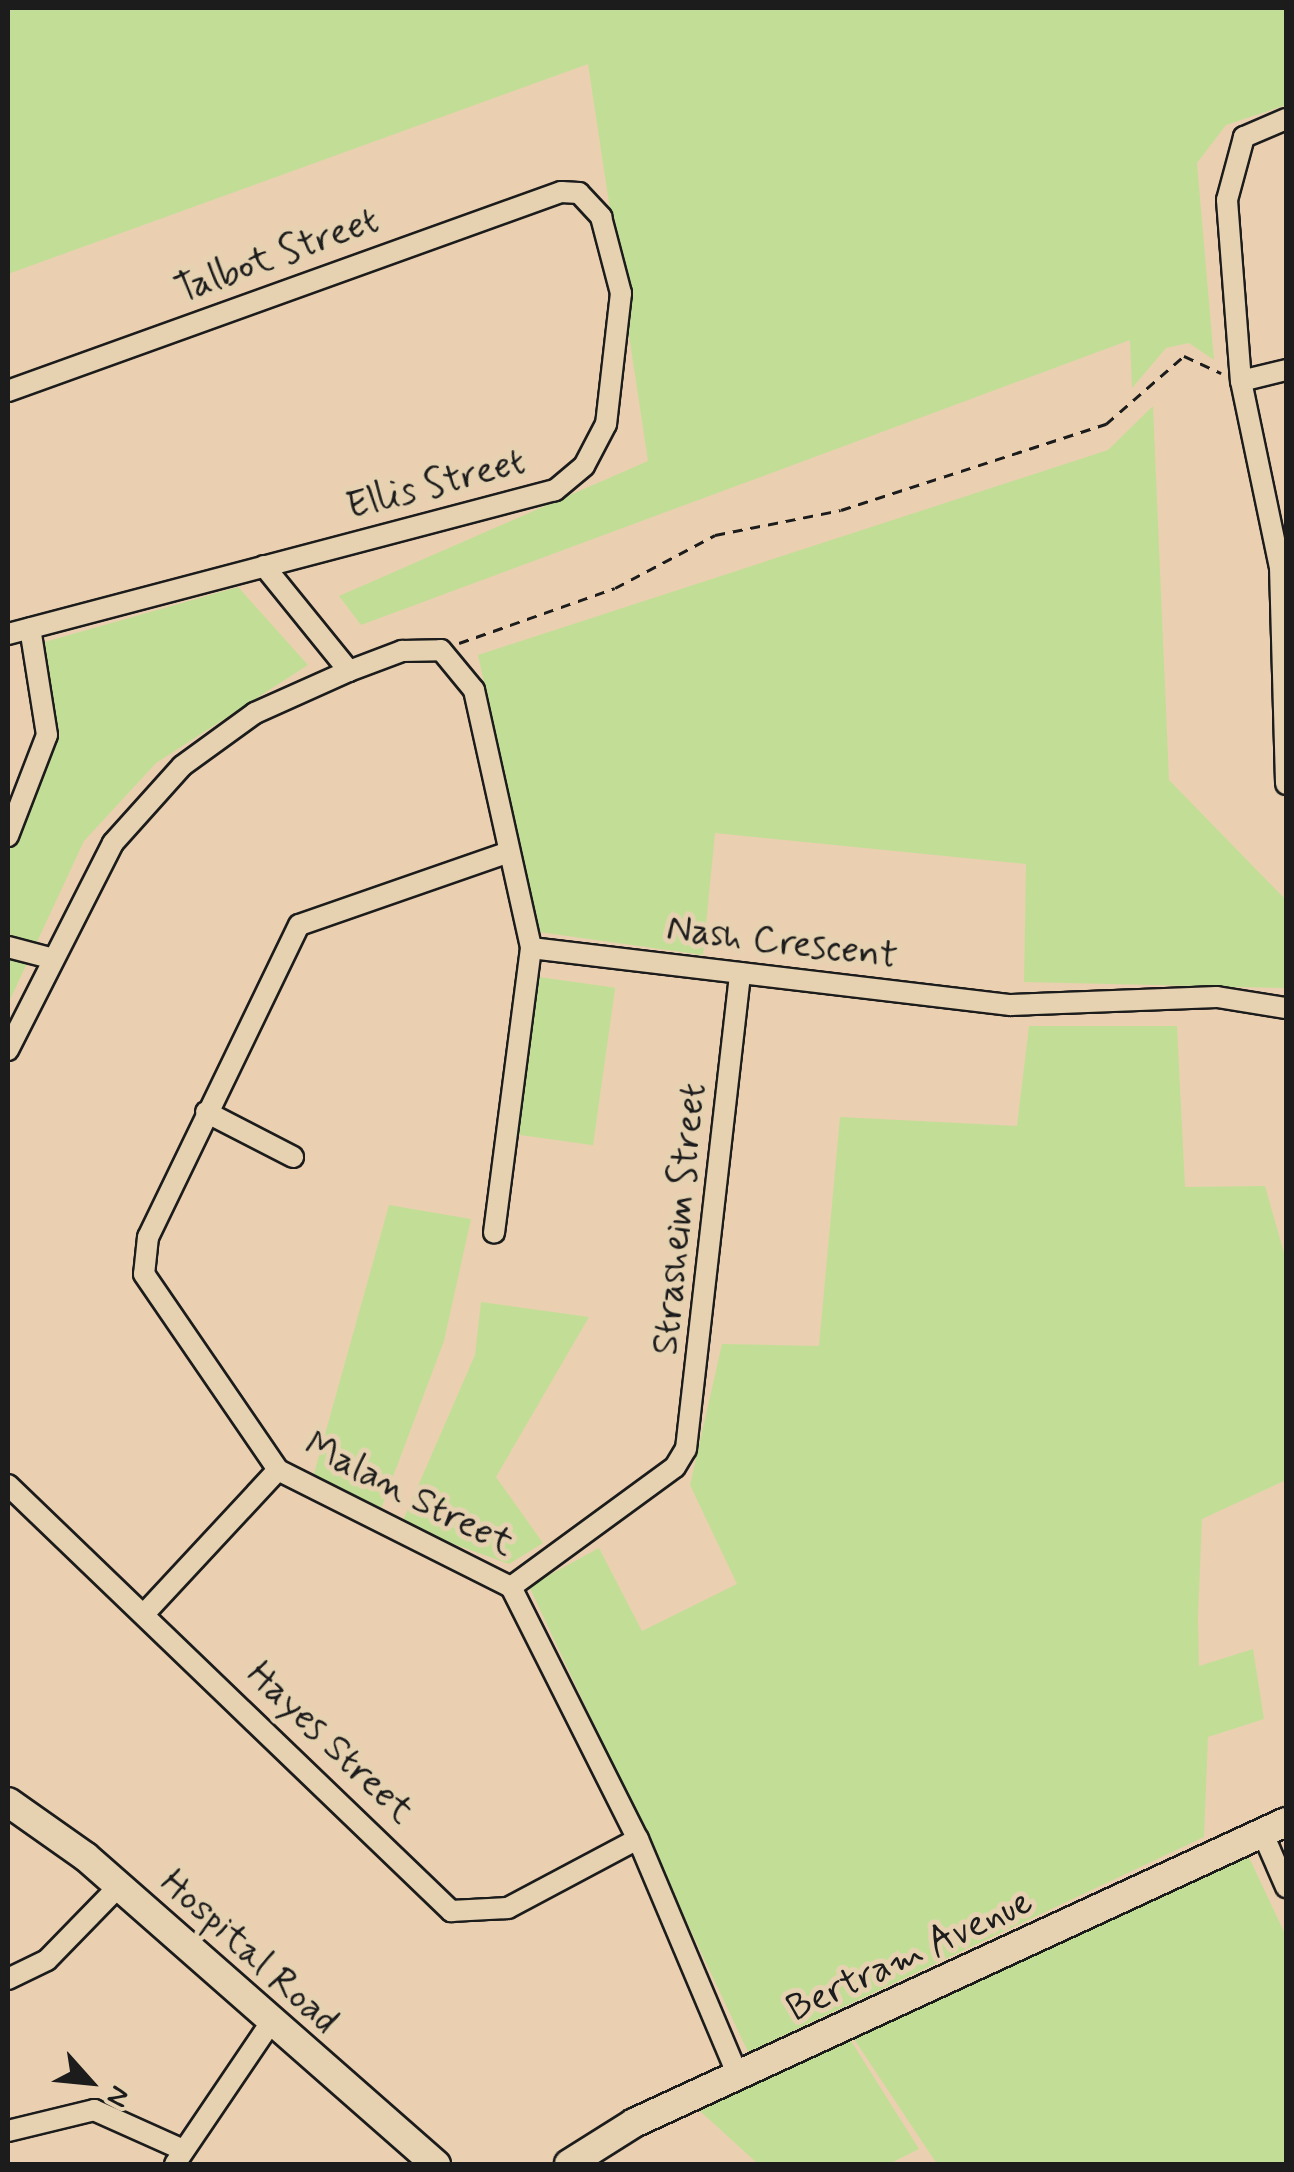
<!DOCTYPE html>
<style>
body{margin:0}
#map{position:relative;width:1294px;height:2172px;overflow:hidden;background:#ead0b0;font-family:Mynerve,sans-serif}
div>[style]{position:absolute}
.green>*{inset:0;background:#c2de96;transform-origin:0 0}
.path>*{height:2.5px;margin-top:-1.25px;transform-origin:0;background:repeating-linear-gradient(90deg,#1c1c1c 0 10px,transparent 0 18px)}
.roads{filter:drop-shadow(2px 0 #1c1c1c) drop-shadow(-2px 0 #1c1c1c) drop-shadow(0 2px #1c1c1c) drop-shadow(0 -2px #1c1c1c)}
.street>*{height:20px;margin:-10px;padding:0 10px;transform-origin:10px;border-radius:10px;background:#e6d2b1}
.secondary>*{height:28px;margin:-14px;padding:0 14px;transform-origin:14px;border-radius:14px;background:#e6d2b1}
span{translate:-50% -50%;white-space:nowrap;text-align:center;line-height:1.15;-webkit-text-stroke:10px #e6d2b1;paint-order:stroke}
.street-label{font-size:38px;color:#1c1c1c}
.frame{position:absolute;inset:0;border:10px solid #1c1c1c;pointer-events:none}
.north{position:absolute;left:40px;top:2032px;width:100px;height:100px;-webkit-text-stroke:8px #e6d2b1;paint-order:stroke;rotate:117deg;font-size:28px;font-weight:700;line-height:40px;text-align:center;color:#1c1c1c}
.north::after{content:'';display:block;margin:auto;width:35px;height:45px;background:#1c1c1c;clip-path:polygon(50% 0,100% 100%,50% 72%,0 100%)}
</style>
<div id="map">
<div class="green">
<div style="clip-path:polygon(8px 8px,1286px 8px,1286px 105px,1226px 125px,1197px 163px,1214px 360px,1189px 343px,1166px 348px,1132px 388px,1130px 340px,361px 625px,339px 596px,648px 461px,588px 64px,8px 274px)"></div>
<div style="clip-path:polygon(1153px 406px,1169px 780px,1286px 900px,1286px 988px,1024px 982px,1026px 864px,715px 833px,703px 955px,539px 932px,478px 655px,1108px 450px)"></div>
<div style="clip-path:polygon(238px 587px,308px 665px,156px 763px,84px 841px,8px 1004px,8px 849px,60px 735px,41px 643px)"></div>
<div style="left:532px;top:976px;width:84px;height:159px;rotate:8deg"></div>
<div style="clip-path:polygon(1029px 1026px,1177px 1026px,1185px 1187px,1265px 1186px,1286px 1260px,1286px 1480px,1202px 1519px,1198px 1617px,1199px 1666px,1253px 1649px,1264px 1719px,1208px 1737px,1204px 1837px,748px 2052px,529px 1586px,599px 1548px,642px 1631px,737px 1584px,690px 1485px,722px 1344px,819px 1346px,840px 1117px,1017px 1126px)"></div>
<div style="clip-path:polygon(389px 1205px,471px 1219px,444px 1341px,379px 1514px,313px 1477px)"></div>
<div style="clip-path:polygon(481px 1302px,589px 1317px,496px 1477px,543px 1543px,509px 1564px,401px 1525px,475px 1355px)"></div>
<div style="clip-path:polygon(1247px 1853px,1286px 1936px,1286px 2164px,937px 2164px,854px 2039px)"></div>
<div style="clip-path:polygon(848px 2036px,919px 2149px,889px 2164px,758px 2164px,700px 2111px)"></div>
</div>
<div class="path">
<div style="left:459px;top:643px;width:165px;rotate:-19.4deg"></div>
<div style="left:615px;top:588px;width:113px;rotate:-27.9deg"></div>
<div style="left:715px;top:535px;width:128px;rotate:-11.2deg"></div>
<div style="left:841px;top:510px;width:279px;rotate:-18deg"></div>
<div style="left:1106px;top:424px;width:103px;rotate:-41.1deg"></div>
<div style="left:1184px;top:356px;width:41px;rotate:24.7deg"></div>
</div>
<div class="roads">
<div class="street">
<div style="left:1286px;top:119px;width:46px;rotate:156.8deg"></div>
<div style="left:1244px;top:137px;width:65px;rotate:105.1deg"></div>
<div style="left:1227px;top:200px;width:182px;rotate:85.6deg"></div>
<div style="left:1241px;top:381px;width:190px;rotate:78.2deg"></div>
<div style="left:1280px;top:567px;width:217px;rotate:88.4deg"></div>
<div style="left:1241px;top:381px;width:46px;rotate:-13.7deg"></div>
<div style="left:8px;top:391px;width:588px;rotate:-19.79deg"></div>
<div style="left:561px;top:192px;width:18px;rotate:3deg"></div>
<div style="left:579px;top:193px;width:33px;rotate:47deg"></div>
<div style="left:601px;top:217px;width:79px;rotate:75.3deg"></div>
<div style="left:621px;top:293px;width:132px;rotate:96.5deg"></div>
<div style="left:606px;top:424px;width:47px;rotate:117.6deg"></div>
<div style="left:584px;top:466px;width:38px;rotate:140deg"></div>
<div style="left:555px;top:490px;width:566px;rotate:165.25deg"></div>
<div style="left:264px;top:566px;width:135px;rotate:51deg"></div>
<div style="left:8px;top:836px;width:108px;rotate:-68.9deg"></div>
<div style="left:47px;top:735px;width:108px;rotate:-99deg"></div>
<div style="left:509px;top:852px;width:222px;rotate:160.8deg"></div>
<div style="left:299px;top:925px;width:347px;rotate:115.8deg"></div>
<div style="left:148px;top:1237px;width:37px;rotate:96deg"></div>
<div style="left:144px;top:1274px;width:237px;rotate:55.6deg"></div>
<div style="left:278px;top:1470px;width:261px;rotate:26.7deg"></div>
<div style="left:511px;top:1587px;width:282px;rotate:63.3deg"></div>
<div style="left:638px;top:1839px;width:257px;rotate:67.1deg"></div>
<div style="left:8px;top:947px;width:43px;rotate:14.7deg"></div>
<div style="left:531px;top:948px;width:483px;rotate:6.8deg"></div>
<div style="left:1011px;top:1005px;width:206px;rotate:-2.2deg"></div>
<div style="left:1217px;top:997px;width:70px;rotate:9.1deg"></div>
<div style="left:8px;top:1050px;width:232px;rotate:-63.1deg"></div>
<div style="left:113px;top:843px;width:103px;rotate:-48.1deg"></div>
<div style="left:182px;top:766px;width:90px;rotate:-36deg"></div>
<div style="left:255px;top:713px;width:103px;rotate:-24.1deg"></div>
<div style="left:349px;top:671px;width:57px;rotate:-20.7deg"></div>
<div style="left:402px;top:651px;width:39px;rotate:-1deg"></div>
<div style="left:441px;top:650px;width:52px;rotate:50.5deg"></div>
<div style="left:474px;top:690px;width:264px;rotate:77.5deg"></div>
<div style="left:531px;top:948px;width:287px;rotate:97.4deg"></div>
<div style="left:206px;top:1112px;width:98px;rotate:27.3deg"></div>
<div style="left:8px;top:1485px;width:615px;rotate:43.88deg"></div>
<div style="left:451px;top:1911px;width:57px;rotate:-3deg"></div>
<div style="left:508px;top:1908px;width:147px;rotate:-28deg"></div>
<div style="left:511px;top:1587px;width:203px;rotate:-36.2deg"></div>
<div style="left:675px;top:1467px;width:21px;rotate:-59deg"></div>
<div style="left:686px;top:1449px;width:479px;rotate:-83.5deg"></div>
<div style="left:145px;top:1613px;width:195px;rotate:-47.1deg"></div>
<div style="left:1263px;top:1834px;width:58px;rotate:66.5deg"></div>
<div style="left:8px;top:1979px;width:43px;rotate:-26deg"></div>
<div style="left:47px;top:1960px;width:103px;rotate:-45.8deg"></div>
<div style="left:8px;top:2131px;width:89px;rotate:-13.7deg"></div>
<div style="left:94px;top:2110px;width:95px;rotate:24.1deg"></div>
<div style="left:175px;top:2164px;width:171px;rotate:-55.9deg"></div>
</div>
<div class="secondary">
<div style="left:8px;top:1802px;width:95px;rotate:35.2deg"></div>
<div style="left:86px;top:1857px;width:466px;rotate:41.3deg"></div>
<div style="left:569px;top:2164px;width:77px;rotate:-32.2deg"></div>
<div style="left:634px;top:2123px;width:718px;rotate:-24.78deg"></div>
</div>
</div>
<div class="street-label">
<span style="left:277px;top:256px;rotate:-20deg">Talbot Street</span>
<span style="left:436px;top:485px;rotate:-15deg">Ellis Street</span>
<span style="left:782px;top:943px;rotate:7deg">Nash Crescent</span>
<span style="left:680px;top:1219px;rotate:-84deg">Strasheim Street</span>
<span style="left:409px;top:1495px;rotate:27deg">Malan Street</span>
<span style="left:330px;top:1743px;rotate:44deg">Hayes Street</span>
<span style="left:249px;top:1952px;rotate:42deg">Hospital Road</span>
<span style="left:910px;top:1956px;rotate:-25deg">Bertram Avenue</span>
</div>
<div class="frame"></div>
<div class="north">N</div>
</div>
